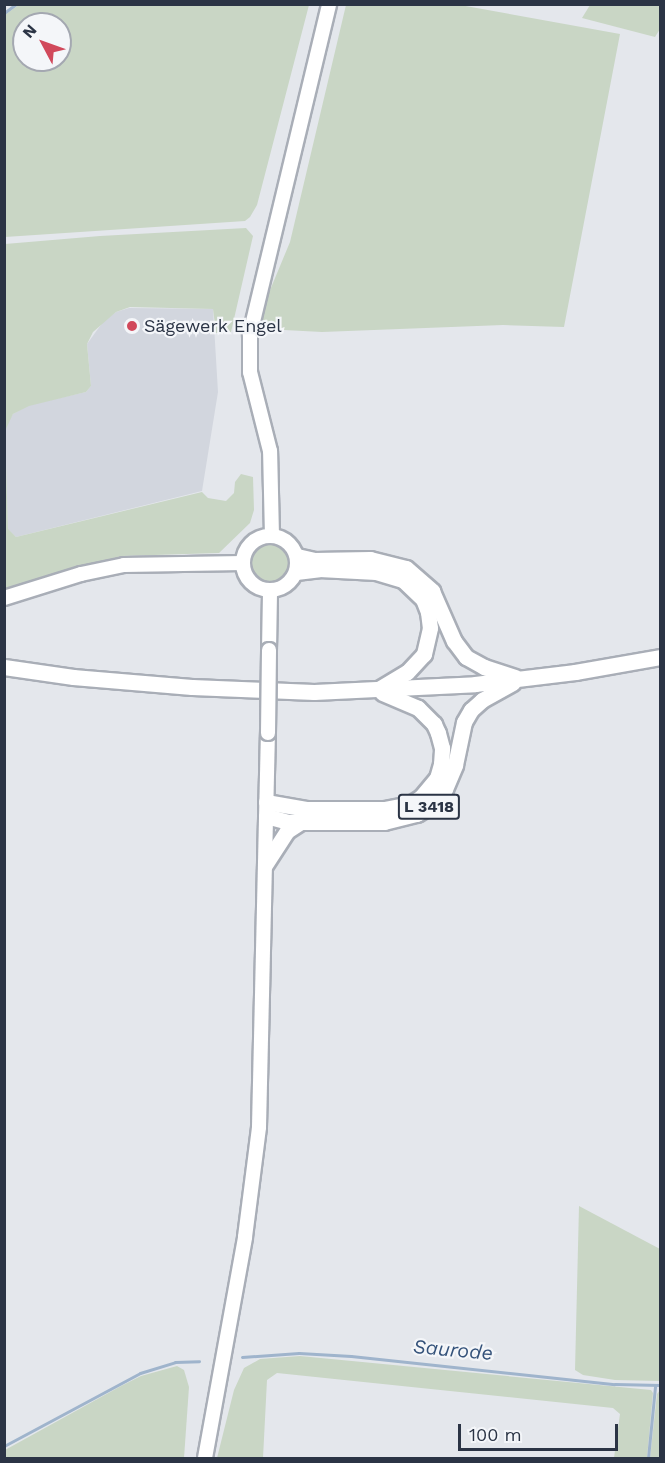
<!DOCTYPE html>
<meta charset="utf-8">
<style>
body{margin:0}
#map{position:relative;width:665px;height:1463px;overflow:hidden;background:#e4e7ec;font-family:"Work Sans",sans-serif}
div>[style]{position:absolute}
.built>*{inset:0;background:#d2d6de}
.green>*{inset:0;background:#c9d6c5}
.round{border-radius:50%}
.stream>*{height:3px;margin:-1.5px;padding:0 1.5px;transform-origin:1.5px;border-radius:1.5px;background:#9fb4cc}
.roads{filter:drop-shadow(2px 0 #a9aeb7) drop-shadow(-2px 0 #a9aeb7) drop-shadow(0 2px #a9aeb7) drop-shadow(0 -2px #a9aeb7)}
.secondary>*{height:14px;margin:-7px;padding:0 7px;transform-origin:7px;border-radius:7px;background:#fff}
.secondary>.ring{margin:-7px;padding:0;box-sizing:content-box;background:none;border:14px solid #fff;border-radius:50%}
.primary>*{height:15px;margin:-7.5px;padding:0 7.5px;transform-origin:7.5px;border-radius:7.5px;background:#fff}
.bridges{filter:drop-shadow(2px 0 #a9aeb7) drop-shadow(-2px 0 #a9aeb7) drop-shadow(0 2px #a9aeb7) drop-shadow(0 -2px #a9aeb7)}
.secondary-bridge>*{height:14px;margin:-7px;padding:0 7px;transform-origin:7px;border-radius:7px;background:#fff}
.dots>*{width:16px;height:16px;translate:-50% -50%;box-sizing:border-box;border:3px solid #f4f6f9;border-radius:50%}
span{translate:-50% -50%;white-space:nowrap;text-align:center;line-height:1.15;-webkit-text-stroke:4.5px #f4f6f9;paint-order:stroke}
.shield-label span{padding:2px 4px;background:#f4f6f9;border:2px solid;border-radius:4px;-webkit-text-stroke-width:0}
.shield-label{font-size:16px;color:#2b3445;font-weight:700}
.poi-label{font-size:18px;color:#2b3445}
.left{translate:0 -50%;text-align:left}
.water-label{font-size:20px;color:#34527a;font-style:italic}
.frame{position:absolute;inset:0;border:6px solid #2b3445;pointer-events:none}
.north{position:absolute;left:12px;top:12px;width:60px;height:60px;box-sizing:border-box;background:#f4f6f9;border:2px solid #a4a8b1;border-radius:50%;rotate:311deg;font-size:16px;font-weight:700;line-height:24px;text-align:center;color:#2b3445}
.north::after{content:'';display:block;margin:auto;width:21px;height:27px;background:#d1495b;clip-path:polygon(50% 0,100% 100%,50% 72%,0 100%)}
.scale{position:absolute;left:458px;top:1424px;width:160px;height:27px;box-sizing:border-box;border:3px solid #2b3445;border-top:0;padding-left:8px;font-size:18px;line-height:21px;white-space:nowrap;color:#2b3445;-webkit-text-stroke:4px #f4f6f9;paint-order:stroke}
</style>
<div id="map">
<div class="built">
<div style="clip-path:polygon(129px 308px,213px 309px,218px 392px,202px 491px,16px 537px,8px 530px,5px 431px,8px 422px,13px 414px,29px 405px,86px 392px,91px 386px,87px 344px,103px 322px,116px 312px)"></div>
</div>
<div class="green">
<div style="clip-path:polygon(evenodd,20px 4px,309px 5px,257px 205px,250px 217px,245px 221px,5px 237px,5px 15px,20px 4px,24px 24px,60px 24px,60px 60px,24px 60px,24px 24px)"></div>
<div style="clip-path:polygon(346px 5px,460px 5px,620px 34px,564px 327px,503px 325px,322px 332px,265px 329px,261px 323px,263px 307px,290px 242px)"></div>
<div style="clip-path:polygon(590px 5px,660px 5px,660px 29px,655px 37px,582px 18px)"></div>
<div style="clip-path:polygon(246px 228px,253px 236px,231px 332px,216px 333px,213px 309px,130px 307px,116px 312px,93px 332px,87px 344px,91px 386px,86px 392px,29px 406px,13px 414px,5px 431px,8px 529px,16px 537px,202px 492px,208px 498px,226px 501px,234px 493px,235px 482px,241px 474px,253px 477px,254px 510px,250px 523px,219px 553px,122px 556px,76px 567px,5px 589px,5px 244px,100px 236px)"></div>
<div class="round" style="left:251px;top:543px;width:40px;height:40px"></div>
<div style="clip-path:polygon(579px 1206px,660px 1249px,660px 1381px,615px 1380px,583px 1375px,575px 1370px)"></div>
<div style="clip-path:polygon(300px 1356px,651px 1390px,653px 1393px,647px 1458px,614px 1458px,620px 1414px,613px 1408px,277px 1373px,267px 1380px,263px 1458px,217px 1458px,234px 1390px,244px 1368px,260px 1359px)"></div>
<div style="clip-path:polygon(177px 1366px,184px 1370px,189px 1387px,184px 1458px,5px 1458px,5px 1450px,121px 1386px,141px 1376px)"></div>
<div style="clip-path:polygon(660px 1390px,660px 1458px,650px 1458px,657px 1394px)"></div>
</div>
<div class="stream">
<div style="left:4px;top:13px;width:15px;rotate:-37deg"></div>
<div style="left:242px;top:1357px;width:57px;rotate:-4deg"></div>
<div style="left:299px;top:1353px;width:52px;rotate:3.3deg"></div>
<div style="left:351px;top:1356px;width:265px;rotate:6.1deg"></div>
<div style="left:615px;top:1384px;width:45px;rotate:1.3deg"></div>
<div style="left:4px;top:1446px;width:154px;rotate:-28.2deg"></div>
<div style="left:140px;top:1373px;width:37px;rotate:-17deg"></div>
<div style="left:175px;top:1362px;width:24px;rotate:-2deg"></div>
<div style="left:648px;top:1458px;width:72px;rotate:-84.4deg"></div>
</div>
<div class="roads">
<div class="secondary">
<div style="left:272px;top:536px;width:85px;rotate:-91.3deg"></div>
<div style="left:270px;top:451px;width:81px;rotate:-104.2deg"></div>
<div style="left:250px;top:372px;width:38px;rotate:-90deg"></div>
<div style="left:250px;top:334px;width:339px;rotate:-76.5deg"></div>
<div class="ring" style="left:243px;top:536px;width:40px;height:40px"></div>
<div style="left:4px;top:598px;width:81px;rotate:-17.3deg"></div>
<div style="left:81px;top:574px;width:44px;rotate:-11.8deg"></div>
<div style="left:124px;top:565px;width:119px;rotate:-1deg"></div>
<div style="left:269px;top:650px;width:60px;rotate:-89deg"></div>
<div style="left:205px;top:1458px;width:225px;rotate:-79.7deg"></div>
<div style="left:245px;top:1237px;width:111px;rotate:-82.7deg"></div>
<div style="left:259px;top:1127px;width:394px;rotate:-88.7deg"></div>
</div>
<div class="primary">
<div style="left:297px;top:556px;width:17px;rotate:13deg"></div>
<div style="left:314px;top:560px;width:56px;rotate:-1deg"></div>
<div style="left:370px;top:559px;width:37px;rotate:14deg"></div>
<div style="left:406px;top:568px;width:35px;rotate:41deg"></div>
<div style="left:432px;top:591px;width:55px;rotate:66.3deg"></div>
<div style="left:454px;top:641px;width:20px;rotate:53deg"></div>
<div style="left:466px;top:657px;width:21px;rotate:29deg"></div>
<div style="left:484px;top:667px;width:33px;rotate:18deg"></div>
<div style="left:296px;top:572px;width:23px;rotate:-7deg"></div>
<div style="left:319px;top:569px;width:57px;rotate:3deg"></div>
<div style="left:376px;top:572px;width:28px;rotate:17deg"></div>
<div style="left:403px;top:580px;width:28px;rotate:44deg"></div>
<div style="left:423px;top:599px;width:14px;rotate:69deg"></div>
<div style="left:428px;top:612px;width:16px;rotate:83deg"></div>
<div style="left:430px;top:628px;width:27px;rotate:103deg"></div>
<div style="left:424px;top:654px;width:25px;rotate:133deg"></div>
<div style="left:407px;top:672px;width:33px;rotate:149deg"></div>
<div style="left:4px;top:667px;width:70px;rotate:8.2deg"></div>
<div style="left:73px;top:677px;width:119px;rotate:4.8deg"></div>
<div style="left:192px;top:687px;width:122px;rotate:2.3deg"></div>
<div style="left:314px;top:692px;width:161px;rotate:-2.8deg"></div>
<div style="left:475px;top:684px;width:101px;rotate:-6.8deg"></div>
<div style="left:575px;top:672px;width:86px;rotate:-10deg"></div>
<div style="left:266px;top:802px;width:42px;rotate:9.7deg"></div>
<div style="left:307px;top:809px;width:77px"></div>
<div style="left:384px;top:809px;width:26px;rotate:-11deg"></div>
<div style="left:410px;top:804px;width:13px;rotate:-32deg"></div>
<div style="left:421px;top:797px;width:25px;rotate:-50deg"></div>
<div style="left:437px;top:778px;width:15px;rotate:-74deg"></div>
<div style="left:441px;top:764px;width:16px;rotate:-86deg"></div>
<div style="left:442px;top:748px;width:16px;rotate:-105deg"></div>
<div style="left:438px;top:733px;width:10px;rotate:-114deg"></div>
<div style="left:434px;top:724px;width:23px;rotate:-135deg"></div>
<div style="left:418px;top:708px;width:39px;rotate:-157deg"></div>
<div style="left:266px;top:816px;width:23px;rotate:15deg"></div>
<div style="left:288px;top:822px;width:96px"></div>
<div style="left:384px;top:822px;width:34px;rotate:-14deg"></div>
<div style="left:417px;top:814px;width:13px;rotate:-32deg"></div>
<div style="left:428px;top:807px;width:25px;rotate:-47deg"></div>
<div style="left:445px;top:789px;width:26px;rotate:-67deg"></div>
<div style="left:455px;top:765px;width:44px;rotate:-78.2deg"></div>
<div style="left:464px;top:722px;width:14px;rotate:-60deg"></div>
<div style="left:471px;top:710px;width:15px;rotate:-42deg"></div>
<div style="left:482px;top:700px;width:35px;rotate:-29deg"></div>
<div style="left:265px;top:865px;width:40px;rotate:-57.1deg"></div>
<div style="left:287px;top:831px;width:17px;rotate:-33deg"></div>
</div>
</div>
<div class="bridges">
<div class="secondary-bridge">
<div style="left:268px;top:733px;width:83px;rotate:-89.3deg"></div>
</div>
</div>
<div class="dots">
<div style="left:132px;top:326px;background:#d1495b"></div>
</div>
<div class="shield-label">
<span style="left:429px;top:807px">L 3418</span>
</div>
<div class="poi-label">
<span class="left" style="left:144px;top:326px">Sägewerk Engel</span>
</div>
<div class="water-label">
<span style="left:453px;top:1350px;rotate:5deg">Saurode</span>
</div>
<div class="frame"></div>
<div class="north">N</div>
<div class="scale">100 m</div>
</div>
